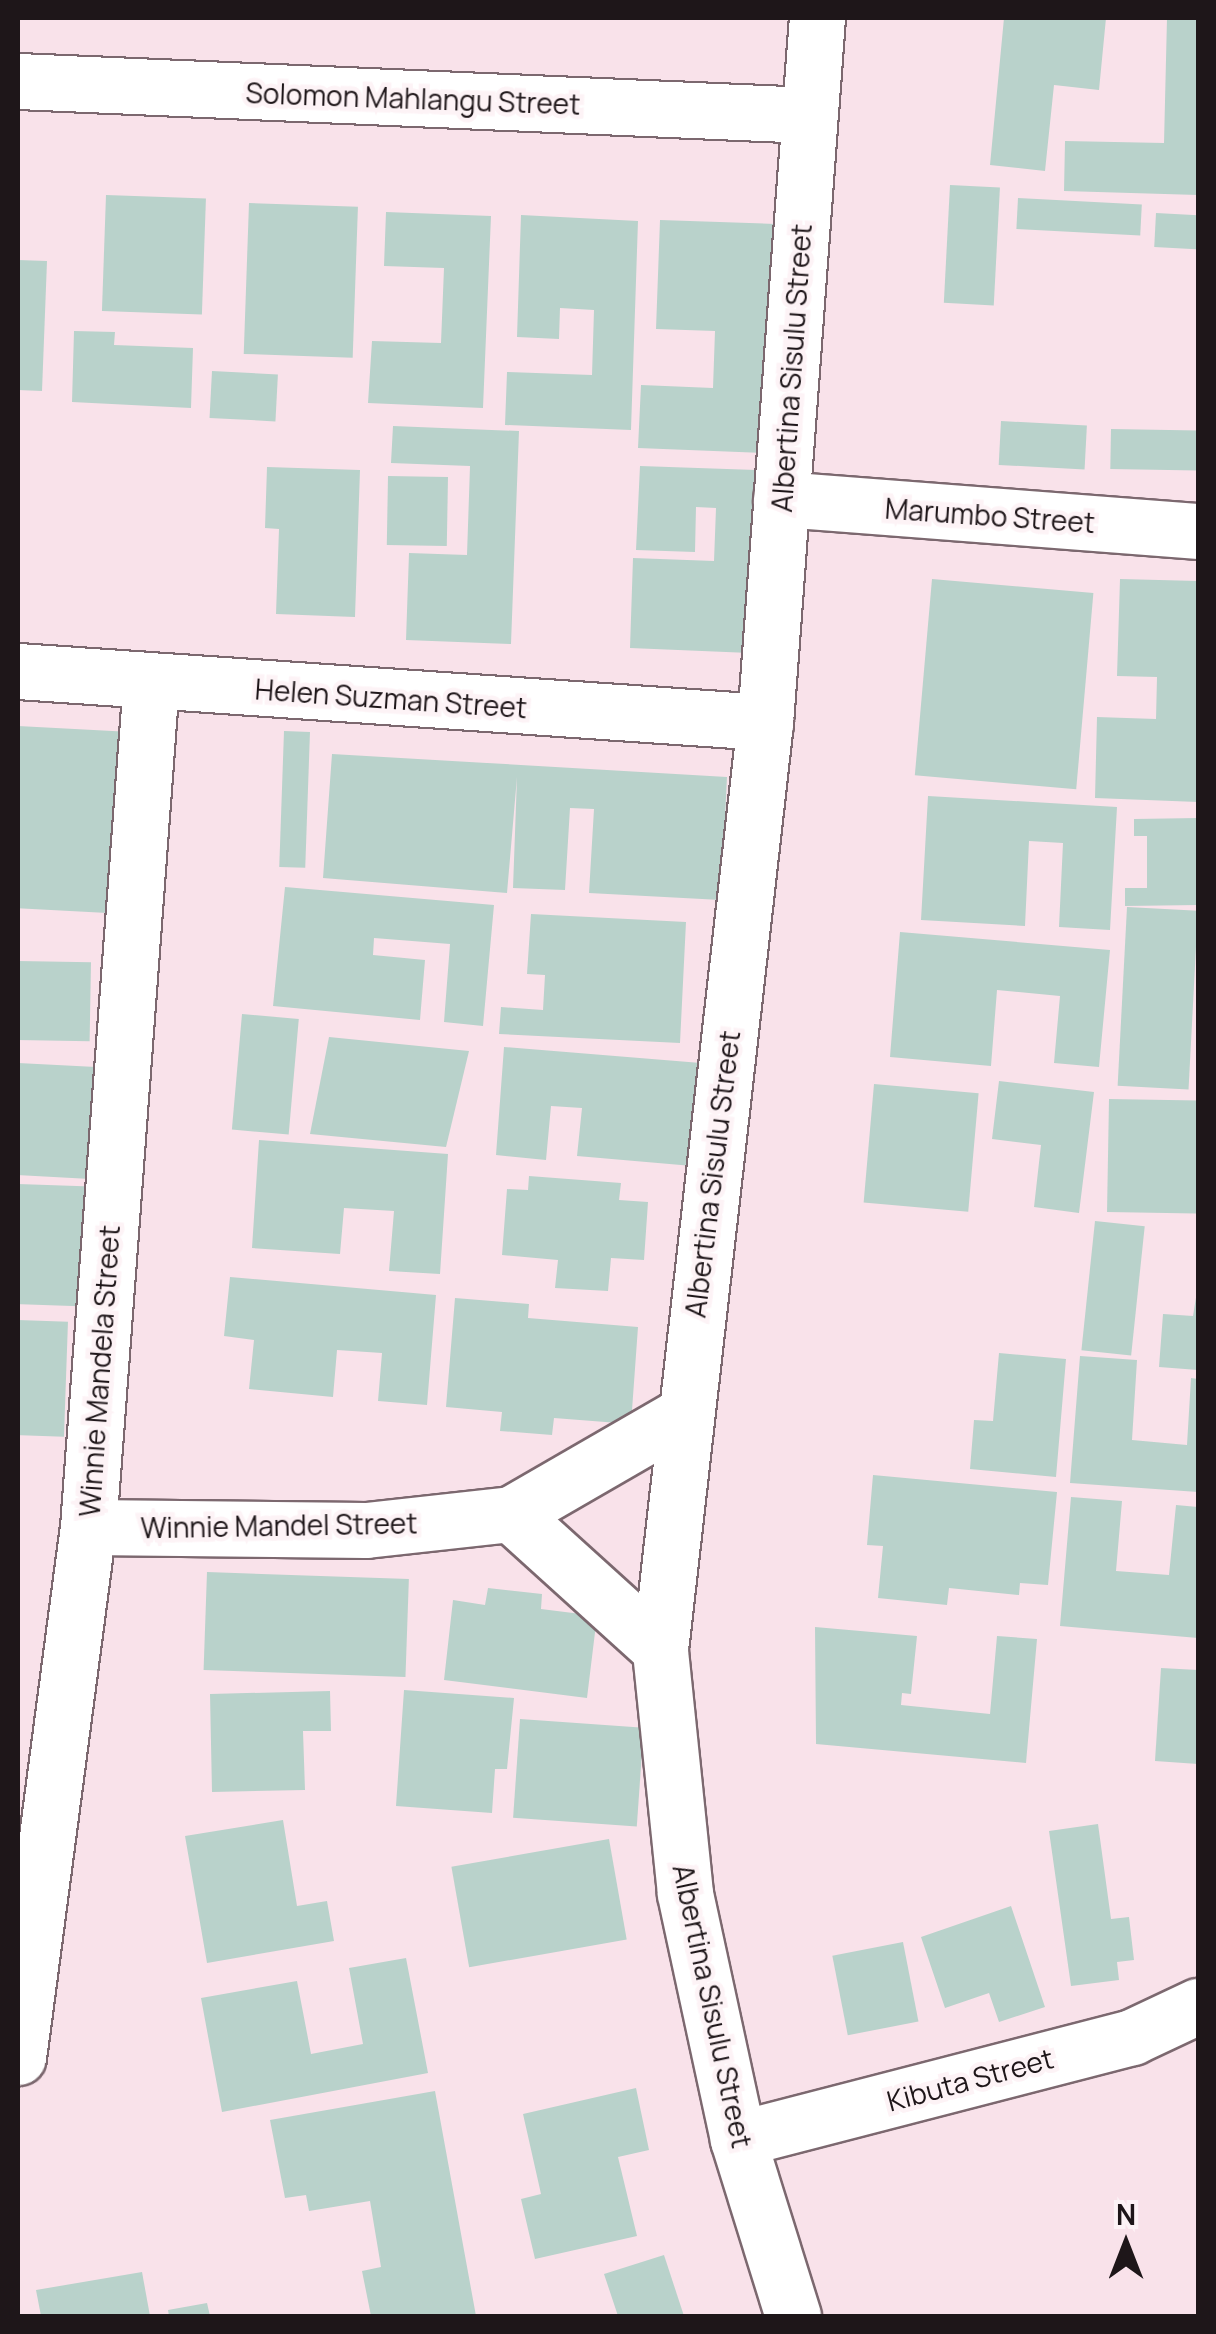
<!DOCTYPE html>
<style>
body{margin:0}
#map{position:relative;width:1216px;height:2334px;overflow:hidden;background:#f9e2ea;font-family:Manrope,sans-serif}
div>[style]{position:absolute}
.building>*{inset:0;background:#b9d2cb;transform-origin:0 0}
.roads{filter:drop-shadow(2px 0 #7c686f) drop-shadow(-2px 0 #7c686f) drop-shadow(0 2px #7c686f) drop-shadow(0 -2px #7c686f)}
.minor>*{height:55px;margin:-27.5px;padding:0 27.5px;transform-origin:27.5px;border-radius:27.5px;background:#fff}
span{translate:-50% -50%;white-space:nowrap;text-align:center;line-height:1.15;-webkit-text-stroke:9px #fdf3f6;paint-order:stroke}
.street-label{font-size:28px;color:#1e1619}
.frame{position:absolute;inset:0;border:20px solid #1e1619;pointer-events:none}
.north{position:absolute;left:1076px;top:2194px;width:100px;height:100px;-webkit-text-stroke:8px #fdf3f6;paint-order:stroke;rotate:0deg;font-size:28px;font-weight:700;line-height:40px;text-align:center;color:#1e1619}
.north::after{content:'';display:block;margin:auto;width:35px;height:45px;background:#1e1619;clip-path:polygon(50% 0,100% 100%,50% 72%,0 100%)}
</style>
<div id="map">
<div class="building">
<div style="clip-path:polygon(1004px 18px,1106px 18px,1099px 90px,1054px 85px,1045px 171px,990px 165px)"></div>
<div style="clip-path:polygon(1167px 18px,1198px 18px,1198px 195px,1064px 191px,1065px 141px,1164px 143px)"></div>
<div style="left:950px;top:185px;width:50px;height:118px;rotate:3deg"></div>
<div style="left:106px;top:195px;width:100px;height:116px;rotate:2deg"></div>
<div style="left:1018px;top:198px;width:124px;height:31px;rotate:3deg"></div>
<div style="left:249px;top:203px;width:109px;height:151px;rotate:2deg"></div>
<div style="clip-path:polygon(386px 212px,491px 216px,483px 408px,368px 403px,372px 341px,441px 343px,444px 268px,384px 266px)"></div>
<div style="left:1156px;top:213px;width:42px;height:34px;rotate:3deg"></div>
<div style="clip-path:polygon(521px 215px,638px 221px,631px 430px,505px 425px,507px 372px,592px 375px,594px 310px,560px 308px,559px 339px,517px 337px)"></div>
<div style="clip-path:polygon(660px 220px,775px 224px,765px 453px,638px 448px,641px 385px,713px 388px,715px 331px,656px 329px)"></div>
<div style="clip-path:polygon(18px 260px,47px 261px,42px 391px,18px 390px)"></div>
<div style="clip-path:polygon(74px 331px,115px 332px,114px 345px,193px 348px,191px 408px,72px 402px)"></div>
<div style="left:212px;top:371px;width:66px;height:47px;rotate:3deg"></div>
<div style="left:1001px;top:421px;width:86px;height:44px;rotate:3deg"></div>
<div style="clip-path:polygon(393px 426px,519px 431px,511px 644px,406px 640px,409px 553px,467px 555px,470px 466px,391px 463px)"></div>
<div style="left:1111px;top:429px;width:87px;height:40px;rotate:1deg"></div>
<div style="clip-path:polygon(640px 466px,756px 470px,750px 653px,630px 648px,633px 558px,714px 561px,716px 508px,696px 507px,695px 552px,636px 550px)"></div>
<div style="clip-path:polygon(267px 467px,360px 470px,355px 617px,276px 614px,279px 529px,265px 528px)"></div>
<div style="left:388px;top:476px;width:60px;height:69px;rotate:1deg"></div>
<div style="left:932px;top:579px;width:162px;height:197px;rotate:5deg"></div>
<div style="clip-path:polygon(1120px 579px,1198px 581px,1198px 802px,1095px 798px,1097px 717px,1156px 719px,1157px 677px,1117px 676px)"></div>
<div style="left:18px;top:726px;width:104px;height:182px;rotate:3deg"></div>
<div style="left:284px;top:731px;width:26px;height:136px;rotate:2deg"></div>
<div style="clip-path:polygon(332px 754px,727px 777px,721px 900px,589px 893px,594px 809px,570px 808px,565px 890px,513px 888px,517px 777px,507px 893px,323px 878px)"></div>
<div style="clip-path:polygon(928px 796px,1117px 807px,1110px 930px,1059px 927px,1063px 843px,1029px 841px,1025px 926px,921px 920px)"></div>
<div style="clip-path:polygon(1198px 818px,1198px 905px,1125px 906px,1125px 888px,1147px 888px,1147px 836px,1134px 836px,1134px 819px)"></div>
<div style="clip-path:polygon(285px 887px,494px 905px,483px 1026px,444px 1022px,450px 944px,374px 938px,373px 955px,425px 960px,420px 1020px,273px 1006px)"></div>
<div style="left:1127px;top:907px;width:71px;height:179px;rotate:3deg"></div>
<div style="clip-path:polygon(531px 914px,686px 922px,680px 1043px,499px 1034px,501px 1007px,543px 1010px,545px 975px,527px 974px)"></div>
<div style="clip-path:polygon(900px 932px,1110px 950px,1099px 1067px,1054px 1063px,1060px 996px,997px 990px,991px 1066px,890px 1057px)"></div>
<div style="left:18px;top:961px;width:73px;height:79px;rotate:1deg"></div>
<div style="left:242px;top:1014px;width:57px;height:116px;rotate:5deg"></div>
<div style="clip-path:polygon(329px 1037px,469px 1051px,446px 1147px,310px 1134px)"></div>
<div style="clip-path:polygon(504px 1047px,713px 1064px,704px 1167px,577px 1156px,582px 1108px,551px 1106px,546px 1160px,496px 1155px)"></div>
<div style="left:18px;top:1063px;width:83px;height:112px;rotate:3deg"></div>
<div style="clip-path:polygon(999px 1081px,1094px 1092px,1079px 1213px,1034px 1207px,1041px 1145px,992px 1139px)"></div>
<div style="left:874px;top:1084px;width:105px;height:119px;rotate:5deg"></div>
<div style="left:1109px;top:1099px;width:89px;height:113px;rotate:1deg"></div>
<div style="clip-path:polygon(259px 1140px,448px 1154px,440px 1274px,389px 1271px,394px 1211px,344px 1208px,340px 1254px,252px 1248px)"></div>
<div style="clip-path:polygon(529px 1176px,621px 1183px,619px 1200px,648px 1202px,644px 1260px,611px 1258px,608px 1291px,555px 1288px,558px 1260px,502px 1255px,507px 1189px,528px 1190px)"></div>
<div style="left:18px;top:1184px;width:73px;height:120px;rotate:2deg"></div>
<div style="left:1095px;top:1221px;width:50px;height:130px;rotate:6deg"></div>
<div style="clip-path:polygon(230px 1277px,436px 1295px,427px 1405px,378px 1401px,382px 1353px,337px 1350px,333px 1397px,249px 1389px,254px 1340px,224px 1336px)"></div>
<div style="clip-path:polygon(1198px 1285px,1198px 1370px,1159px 1367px,1163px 1314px,1193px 1316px)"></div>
<div style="clip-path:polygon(455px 1298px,529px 1304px,528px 1318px,638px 1327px,631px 1424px,554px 1418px,552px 1435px,500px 1431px,502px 1412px,446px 1407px)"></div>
<div style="left:18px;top:1320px;width:50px;height:115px;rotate:2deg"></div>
<div style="clip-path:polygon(999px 1353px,1066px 1359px,1056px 1477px,970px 1469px,974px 1420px,993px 1421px)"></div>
<div style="clip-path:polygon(1080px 1356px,1137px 1360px,1132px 1440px,1187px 1445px,1191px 1378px,1198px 1379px,1198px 1492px,1070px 1483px)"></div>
<div style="clip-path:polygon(873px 1475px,1057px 1492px,1048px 1585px,1020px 1583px,1019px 1595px,949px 1588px,947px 1605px,878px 1598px,883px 1546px,867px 1545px)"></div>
<div style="clip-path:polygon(1071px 1497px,1122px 1501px,1116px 1571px,1169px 1575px,1176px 1505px,1198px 1507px,1198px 1638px,1060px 1626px)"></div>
<div style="left:207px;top:1572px;width:202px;height:98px;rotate:2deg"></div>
<div style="clip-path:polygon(488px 1588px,542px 1594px,541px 1609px,597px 1616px,587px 1698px,444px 1680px,453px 1600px,485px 1605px)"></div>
<div style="clip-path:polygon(815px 1627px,917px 1636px,911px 1694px,902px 1693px,901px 1705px,990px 1714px,997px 1636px,1037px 1639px,1026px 1763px,816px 1744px)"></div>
<div style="clip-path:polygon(1161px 1668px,1198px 1670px,1198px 1764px,1155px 1761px)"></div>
<div style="clip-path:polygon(404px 1690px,514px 1698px,507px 1769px,495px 1769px,492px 1813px,396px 1806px)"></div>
<div style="clip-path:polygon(330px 1691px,331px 1731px,303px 1731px,305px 1790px,212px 1792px,210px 1694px)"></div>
<div style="left:520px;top:1719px;width:124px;height:99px;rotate:4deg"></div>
<div style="clip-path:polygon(283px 1820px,297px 1906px,327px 1901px,334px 1941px,207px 1963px,185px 1836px)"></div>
<div style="clip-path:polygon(1098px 1824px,1111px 1919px,1129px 1917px,1134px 1960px,1117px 1962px,1119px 1980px,1071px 1986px,1049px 1831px)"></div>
<div style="left:609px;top:1839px;width:102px;height:160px;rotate:80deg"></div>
<div style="clip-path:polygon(1011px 1906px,1045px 2007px,999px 2022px,989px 1993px,945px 2008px,921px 1937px)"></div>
<div style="left:903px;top:1942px;width:81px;height:72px;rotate:79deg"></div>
<div style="clip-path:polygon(406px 1958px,428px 2073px,222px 2112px,201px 1998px,297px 1981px,311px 2054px,363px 2044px,349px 1968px)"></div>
<div style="clip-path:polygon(636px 2088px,649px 2150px,618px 2157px,637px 2236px,535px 2259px,521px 2199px,541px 2194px,523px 2114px)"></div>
<div style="clip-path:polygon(435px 2091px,476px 2316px,371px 2316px,362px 2271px,381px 2267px,370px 2201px,309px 2211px,306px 2195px,285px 2198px,270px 2120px)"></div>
<div style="clip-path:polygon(664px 2255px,684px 2316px,618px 2316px,604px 2274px)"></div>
<div style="clip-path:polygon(142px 2272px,150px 2316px,41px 2316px,36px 2290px)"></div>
<div style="clip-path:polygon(207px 2303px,210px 2316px,169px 2316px,168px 2310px)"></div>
</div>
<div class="roads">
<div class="minor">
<div style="left:18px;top:81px;width:792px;rotate:2.46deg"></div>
<div style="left:781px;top:499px;width:418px;rotate:4.4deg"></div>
<div style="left:18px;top:671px;width:749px;rotate:3.91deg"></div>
<div style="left:511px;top:1514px;width:201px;rotate:42.2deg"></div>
<div style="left:88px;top:1527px;width:278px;rotate:0.6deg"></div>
<div style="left:366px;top:1530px;width:146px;rotate:-6.3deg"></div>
<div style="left:511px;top:1514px;width:200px;rotate:-30deg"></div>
<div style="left:18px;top:2057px;width:535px;rotate:-82.48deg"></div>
<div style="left:88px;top:1527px;width:847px;rotate:-85.74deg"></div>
<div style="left:738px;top:2139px;width:407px;rotate:-14.5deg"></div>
<div style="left:1132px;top:2037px;width:73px;rotate:-25.2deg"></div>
<div style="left:793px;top:2316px;width:185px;rotate:-107.3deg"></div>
<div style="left:738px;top:2139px;width:252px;rotate:-102.2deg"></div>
<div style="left:685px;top:1893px;width:245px;rotate:-95.9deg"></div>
<div style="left:660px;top:1649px;width:933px;rotate:-83.54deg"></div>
<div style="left:765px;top:722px;width:706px;rotate:-85.78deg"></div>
</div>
</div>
<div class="street-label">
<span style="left:413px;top:98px;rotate:2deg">Solomon Mahlangu Street</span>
<span style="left:791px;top:368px;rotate:-86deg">Albertina Sisulu Street</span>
<span style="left:990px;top:515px;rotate:4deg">Marumbo Street</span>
<span style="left:391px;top:698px;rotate:4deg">Helen Suzman Street</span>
<span style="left:712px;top:1174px;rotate:-83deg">Albertina Sisulu Street</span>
<span style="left:99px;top:1371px;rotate:-86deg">Winnie Mandela Street</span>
<span style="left:279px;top:1525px;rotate:-1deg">Winnie Mandel Street</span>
<span style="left:713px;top:2006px;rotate:78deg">Albertina Sisulu Street</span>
<span style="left:970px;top:2079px;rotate:-15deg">Kibuta Street</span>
</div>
<div class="frame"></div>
<div class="north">N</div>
</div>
